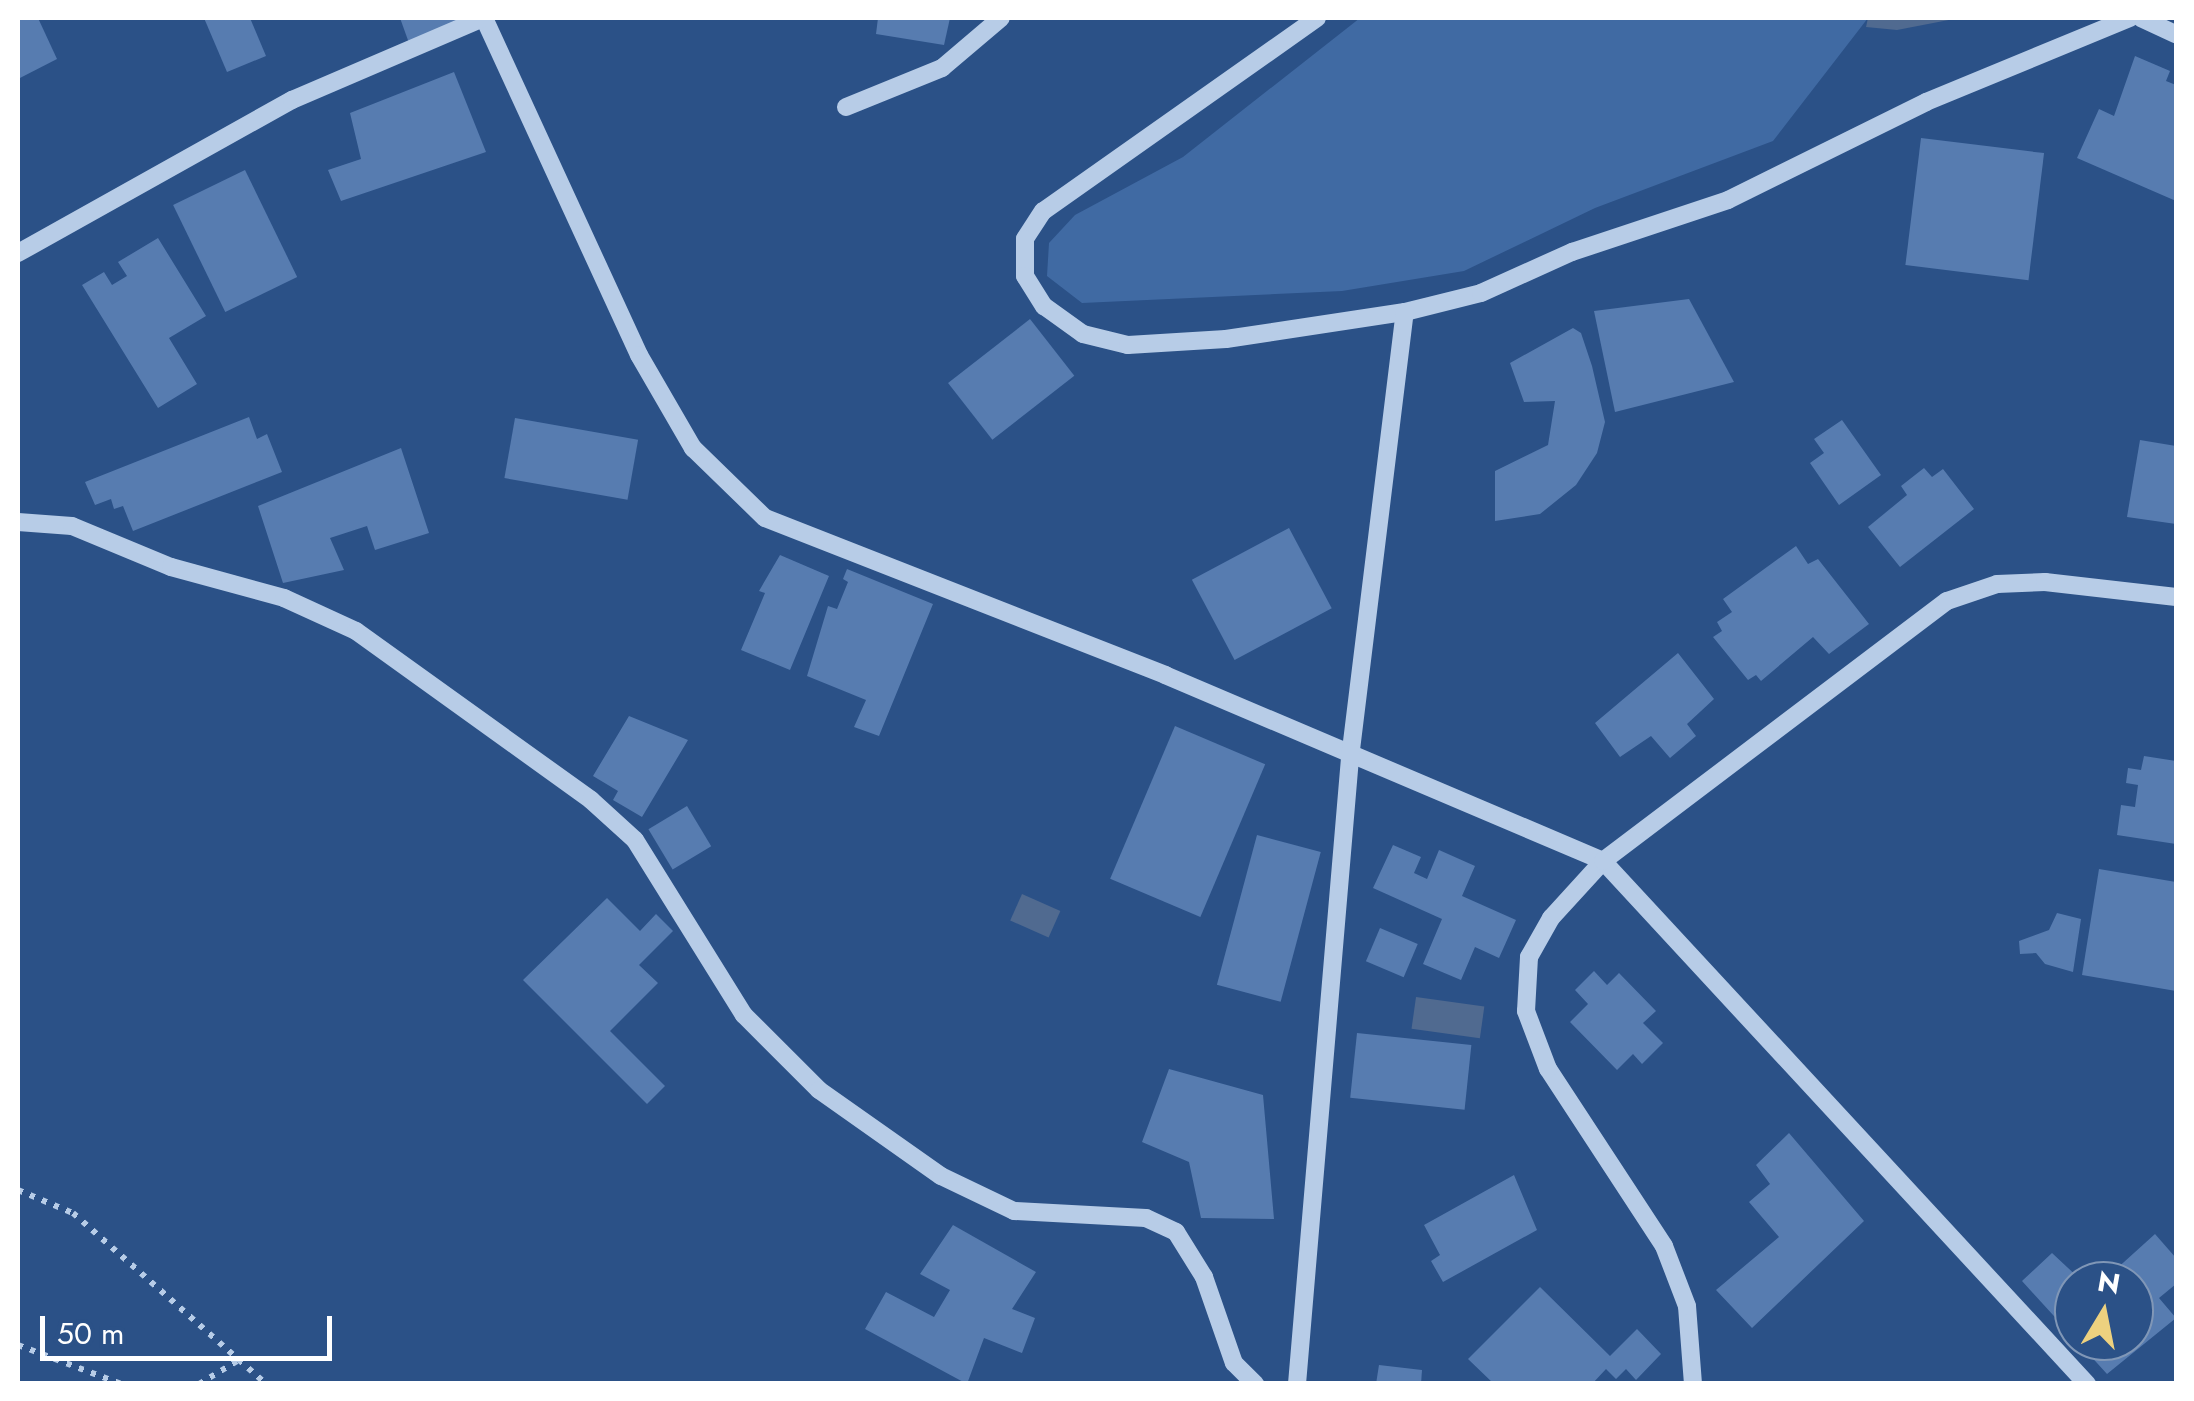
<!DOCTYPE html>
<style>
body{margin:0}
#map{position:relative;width:2194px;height:1401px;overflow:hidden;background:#2b5187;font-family:Jost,sans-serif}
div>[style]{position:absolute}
.green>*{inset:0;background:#406aa3}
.water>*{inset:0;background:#506a90;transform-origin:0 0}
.building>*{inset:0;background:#577cb0;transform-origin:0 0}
.path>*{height:6px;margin-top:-3px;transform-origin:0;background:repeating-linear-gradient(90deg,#b7cce7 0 5px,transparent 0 13px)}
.minor>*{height:18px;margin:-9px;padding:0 9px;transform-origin:9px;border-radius:9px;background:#b7cce7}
span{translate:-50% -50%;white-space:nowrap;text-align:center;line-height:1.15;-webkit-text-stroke:8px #2b5187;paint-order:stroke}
.frame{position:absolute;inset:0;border:20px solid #fff;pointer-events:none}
.north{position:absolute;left:2054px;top:1261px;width:100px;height:100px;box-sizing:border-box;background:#2b5187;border:2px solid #8097b7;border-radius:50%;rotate:10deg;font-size:28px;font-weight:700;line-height:40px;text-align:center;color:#fff}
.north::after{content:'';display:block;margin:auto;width:35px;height:45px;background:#edd17f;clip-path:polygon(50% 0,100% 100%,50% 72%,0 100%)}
.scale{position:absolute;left:40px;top:1316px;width:292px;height:45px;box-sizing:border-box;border:5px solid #fff;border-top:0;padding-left:12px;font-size:30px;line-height:35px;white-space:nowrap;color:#fff;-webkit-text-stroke:8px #2b5187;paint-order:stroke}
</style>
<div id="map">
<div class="green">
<div style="clip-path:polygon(1360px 18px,1868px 18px,1773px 141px,1595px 208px,1464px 271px,1342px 291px,1082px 303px,1047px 276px,1049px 243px,1075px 215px,1183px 157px)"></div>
</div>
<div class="water">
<div style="clip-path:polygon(1868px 18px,1959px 18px,1897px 30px,1866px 27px)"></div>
<div style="left:1022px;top:894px;width:42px;height:29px;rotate:24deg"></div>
<div style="left:1416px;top:997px;width:69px;height:32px;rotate:8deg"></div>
</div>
<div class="building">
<div style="clip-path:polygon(18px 18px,38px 18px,57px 59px,18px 79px)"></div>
<div style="clip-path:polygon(204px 18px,250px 18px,266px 56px,227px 72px)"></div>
<div style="clip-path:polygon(400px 18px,476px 18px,409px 43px)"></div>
<div style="clip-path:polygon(878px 18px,950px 18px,944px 45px,876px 34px)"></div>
<div style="clip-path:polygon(2135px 56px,2170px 71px,2166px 81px,2176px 85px,2176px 201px,2077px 158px,2099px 109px,2114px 116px)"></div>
<div style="clip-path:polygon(454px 72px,486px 152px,341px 201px,328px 170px,361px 159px,350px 113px)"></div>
<div style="left:1921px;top:138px;width:124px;height:128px;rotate:7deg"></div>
<div style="left:245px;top:170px;width:119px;height:80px;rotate:64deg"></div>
<div style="clip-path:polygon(158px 238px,206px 316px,169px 338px,197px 384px,158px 408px,82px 285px,104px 272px,112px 285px,127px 276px,118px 262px)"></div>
<div style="clip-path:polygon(1689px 299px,1734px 382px,1615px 412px,1594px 311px)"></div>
<div style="left:1030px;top:319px;width:72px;height:104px;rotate:52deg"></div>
<div style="clip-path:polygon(1573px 328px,1581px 333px,1592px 366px,1605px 422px,1597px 453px,1576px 485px,1540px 514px,1495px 521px,1495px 471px,1548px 445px,1555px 401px,1524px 402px,1510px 363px)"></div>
<div style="clip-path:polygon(249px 417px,257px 439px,267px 434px,282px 472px,133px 531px,123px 506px,114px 509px,111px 499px,95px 505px,85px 482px)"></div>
<div style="left:515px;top:418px;width:125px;height:61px;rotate:10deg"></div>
<div style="clip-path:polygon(1842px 420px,1881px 475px,1839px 505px,1810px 463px,1824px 453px,1814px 439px)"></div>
<div style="clip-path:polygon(2140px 440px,2176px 446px,2176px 524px,2127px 517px)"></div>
<div style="clip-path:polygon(401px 448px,429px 533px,375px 550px,367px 526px,330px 538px,344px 570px,283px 583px,258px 506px)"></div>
<div style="clip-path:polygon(1924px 468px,1932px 477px,1943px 469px,1974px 509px,1900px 567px,1868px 527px,1907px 495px,1901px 486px)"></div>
<div style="left:1289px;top:528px;width:91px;height:110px;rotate:62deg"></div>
<div style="clip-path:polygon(1796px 546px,1808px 564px,1818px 559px,1869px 624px,1829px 654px,1813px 637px,1761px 681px,1756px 675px,1748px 680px,1713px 637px,1722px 631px,1717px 622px,1732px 612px,1723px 599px)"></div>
<div style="clip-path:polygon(780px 555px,829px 576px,790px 670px,741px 650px,765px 593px,759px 591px)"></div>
<div style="clip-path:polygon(847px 569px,933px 604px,879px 736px,854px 727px,866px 700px,807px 676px,828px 606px,837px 609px,848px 582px,843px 579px)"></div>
<div style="clip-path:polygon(1678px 653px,1714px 699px,1687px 724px,1696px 736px,1670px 758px,1651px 736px,1620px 757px,1595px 723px)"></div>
<div style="clip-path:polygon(629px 716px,688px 740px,642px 817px,613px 800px,618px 791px,593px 776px)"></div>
<div style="left:1175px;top:726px;width:98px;height:166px;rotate:23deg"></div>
<div style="clip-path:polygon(2144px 756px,2176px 761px,2176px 844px,2117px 835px,2121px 805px,2135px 807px,2138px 785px,2126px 783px,2128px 768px,2141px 770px)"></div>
<div style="left:687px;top:806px;width:47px;height:45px;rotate:59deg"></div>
<div style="left:1257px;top:835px;width:66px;height:155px;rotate:15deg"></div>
<div style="clip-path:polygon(1393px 845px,1421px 857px,1414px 873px,1427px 879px,1439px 850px,1475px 866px,1462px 896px,1516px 920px,1499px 958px,1475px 947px,1461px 980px,1423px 964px,1442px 919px,1373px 888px)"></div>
<div style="clip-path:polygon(2099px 869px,2176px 882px,2176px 991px,2082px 975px)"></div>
<div style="clip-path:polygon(607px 898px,640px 931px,656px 914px,673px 931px,639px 965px,658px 983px,610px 1031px,665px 1086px,647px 1104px,523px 980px)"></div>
<div style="clip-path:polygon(2057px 913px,2081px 919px,2073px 972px,2045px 964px,2036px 953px,2020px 954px,2019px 941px,2049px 930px)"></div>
<div style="left:1380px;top:928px;width:41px;height:36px;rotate:23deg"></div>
<div style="clip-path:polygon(1594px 971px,1607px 985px,1619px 973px,1656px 1011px,1643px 1023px,1663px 1043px,1642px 1064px,1633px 1054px,1617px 1070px,1570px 1022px,1588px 1004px,1575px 990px)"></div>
<div style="left:1357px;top:1033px;width:115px;height:65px;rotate:6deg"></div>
<div style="clip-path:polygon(1169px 1069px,1263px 1095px,1274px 1219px,1201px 1218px,1189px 1162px,1142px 1142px)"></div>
<div style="clip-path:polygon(1789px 1133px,1864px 1221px,1752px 1328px,1716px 1290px,1779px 1237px,1749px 1202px,1770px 1184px,1756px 1165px)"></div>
<div style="clip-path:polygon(1514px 1175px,1537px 1230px,1443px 1282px,1431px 1261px,1440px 1255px,1424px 1225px)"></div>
<div style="clip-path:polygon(953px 1225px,1036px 1272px,1012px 1309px,1035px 1318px,1022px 1353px,984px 1338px,967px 1384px,865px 1329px,886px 1292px,934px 1317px,950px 1290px,920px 1274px)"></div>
<div style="clip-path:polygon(2155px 1234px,2176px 1258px,2176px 1284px,2159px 1298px,2176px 1318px,2107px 1374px,2077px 1341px,2134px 1341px,2134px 1281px,2103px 1281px)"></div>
<div style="clip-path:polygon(2052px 1253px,2082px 1281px,2074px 1281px,2074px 1338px,2022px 1281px)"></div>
<div style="clip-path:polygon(1540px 1287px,1610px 1356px,1637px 1329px,1661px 1354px,1636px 1380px,1626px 1369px,1616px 1379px,1606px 1369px,1592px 1384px,1494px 1384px,1468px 1359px)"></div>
<div style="clip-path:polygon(1379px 1365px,1422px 1370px,1421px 1384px,1376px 1384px)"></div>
</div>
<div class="path">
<div style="left:18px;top:1190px;width:60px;rotate:22.7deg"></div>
<div style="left:73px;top:1213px;width:258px;rotate:41.5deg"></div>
<div style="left:18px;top:1345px;width:110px;rotate:20.7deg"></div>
<div style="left:199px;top:1384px;width:47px;rotate:-31deg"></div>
</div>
<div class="minor">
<div style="left:484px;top:18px;width:371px;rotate:65.3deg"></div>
<div style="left:639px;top:355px;width:108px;rotate:59.9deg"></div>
<div style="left:693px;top:448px;width:100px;rotate:44.2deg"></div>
<div style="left:765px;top:518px;width:430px;rotate:21.4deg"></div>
<div style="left:1165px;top:675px;width:476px;rotate:23deg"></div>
<div style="left:1603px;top:861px;width:713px;rotate:47.22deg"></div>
<div style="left:1317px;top:18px;width:335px;rotate:144.8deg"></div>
<div style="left:1043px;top:211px;width:33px;rotate:123deg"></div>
<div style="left:1025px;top:239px;width:37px;rotate:90deg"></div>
<div style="left:1025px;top:276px;width:36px;rotate:58deg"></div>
<div style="left:1044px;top:306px;width:48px;rotate:35.7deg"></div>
<div style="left:1083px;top:334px;width:46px;rotate:13.7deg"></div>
<div style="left:1128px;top:345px;width:98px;rotate:-3.5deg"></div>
<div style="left:1226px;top:339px;width:181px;rotate:-8.6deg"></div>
<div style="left:1405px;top:312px;width:78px;rotate:-14deg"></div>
<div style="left:1481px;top:293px;width:100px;rotate:-24.3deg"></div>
<div style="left:1572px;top:252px;width:164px;rotate:-18.4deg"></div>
<div style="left:1728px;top:200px;width:221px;rotate:-26.3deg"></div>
<div style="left:1926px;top:102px;width:221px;rotate:-22.4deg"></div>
<div style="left:2141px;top:18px;width:38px;rotate:25deg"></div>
<div style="left:846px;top:107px;width:104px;rotate:-22.1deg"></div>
<div style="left:942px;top:68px;width:77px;rotate:-40.3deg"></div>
<div style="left:18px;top:253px;width:314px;rotate:-29.2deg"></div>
<div style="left:292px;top:100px;width:208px;rotate:-23.2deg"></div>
<div style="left:18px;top:522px;width:54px;rotate:4.2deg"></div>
<div style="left:72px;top:526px;width:107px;rotate:22.5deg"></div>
<div style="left:171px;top:567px;width:117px;rotate:15.3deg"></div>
<div style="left:284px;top:598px;width:79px;rotate:24.6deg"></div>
<div style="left:356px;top:631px;width:289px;rotate:35.7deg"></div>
<div style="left:591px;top:800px;width:59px;rotate:42.3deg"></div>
<div style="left:635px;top:840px;width:206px;rotate:58.1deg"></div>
<div style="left:744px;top:1015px;width:106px;rotate:45deg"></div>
<div style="left:819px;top:1090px;width:149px;rotate:35.2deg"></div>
<div style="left:941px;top:1176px;width:81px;rotate:25.6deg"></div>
<div style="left:1014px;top:1211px;width:132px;rotate:3deg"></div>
<div style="left:1146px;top:1218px;width:33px;rotate:25deg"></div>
<div style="left:1176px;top:1232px;width:53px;rotate:58.1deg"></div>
<div style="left:1204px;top:1277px;width:91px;rotate:70.8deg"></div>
<div style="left:1234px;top:1363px;width:30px;rotate:45deg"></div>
<div style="left:1297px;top:1384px;width:628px;rotate:-85.16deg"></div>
<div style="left:1350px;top:758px;width:449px;rotate:-83deg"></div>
<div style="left:1693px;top:1384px;width:78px;rotate:-94.4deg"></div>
<div style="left:1687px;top:1306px;width:64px;rotate:-111deg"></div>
<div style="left:1664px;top:1246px;width:212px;rotate:-123.2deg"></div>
<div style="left:1548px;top:1069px;width:62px;rotate:-110.8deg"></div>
<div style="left:1526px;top:1011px;width:54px;rotate:-86.8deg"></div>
<div style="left:1529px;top:957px;width:45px;rotate:-60.6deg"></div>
<div style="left:1551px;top:918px;width:77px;rotate:-47.6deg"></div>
<div style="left:1603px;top:861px;width:431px;rotate:-37.1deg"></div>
<div style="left:1947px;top:601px;width:53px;rotate:-18.8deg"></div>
<div style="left:1997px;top:584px;width:48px;rotate:-2.4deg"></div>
<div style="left:2045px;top:582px;width:132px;rotate:6.5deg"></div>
</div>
<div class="frame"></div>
<div class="north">N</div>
<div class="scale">50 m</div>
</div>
